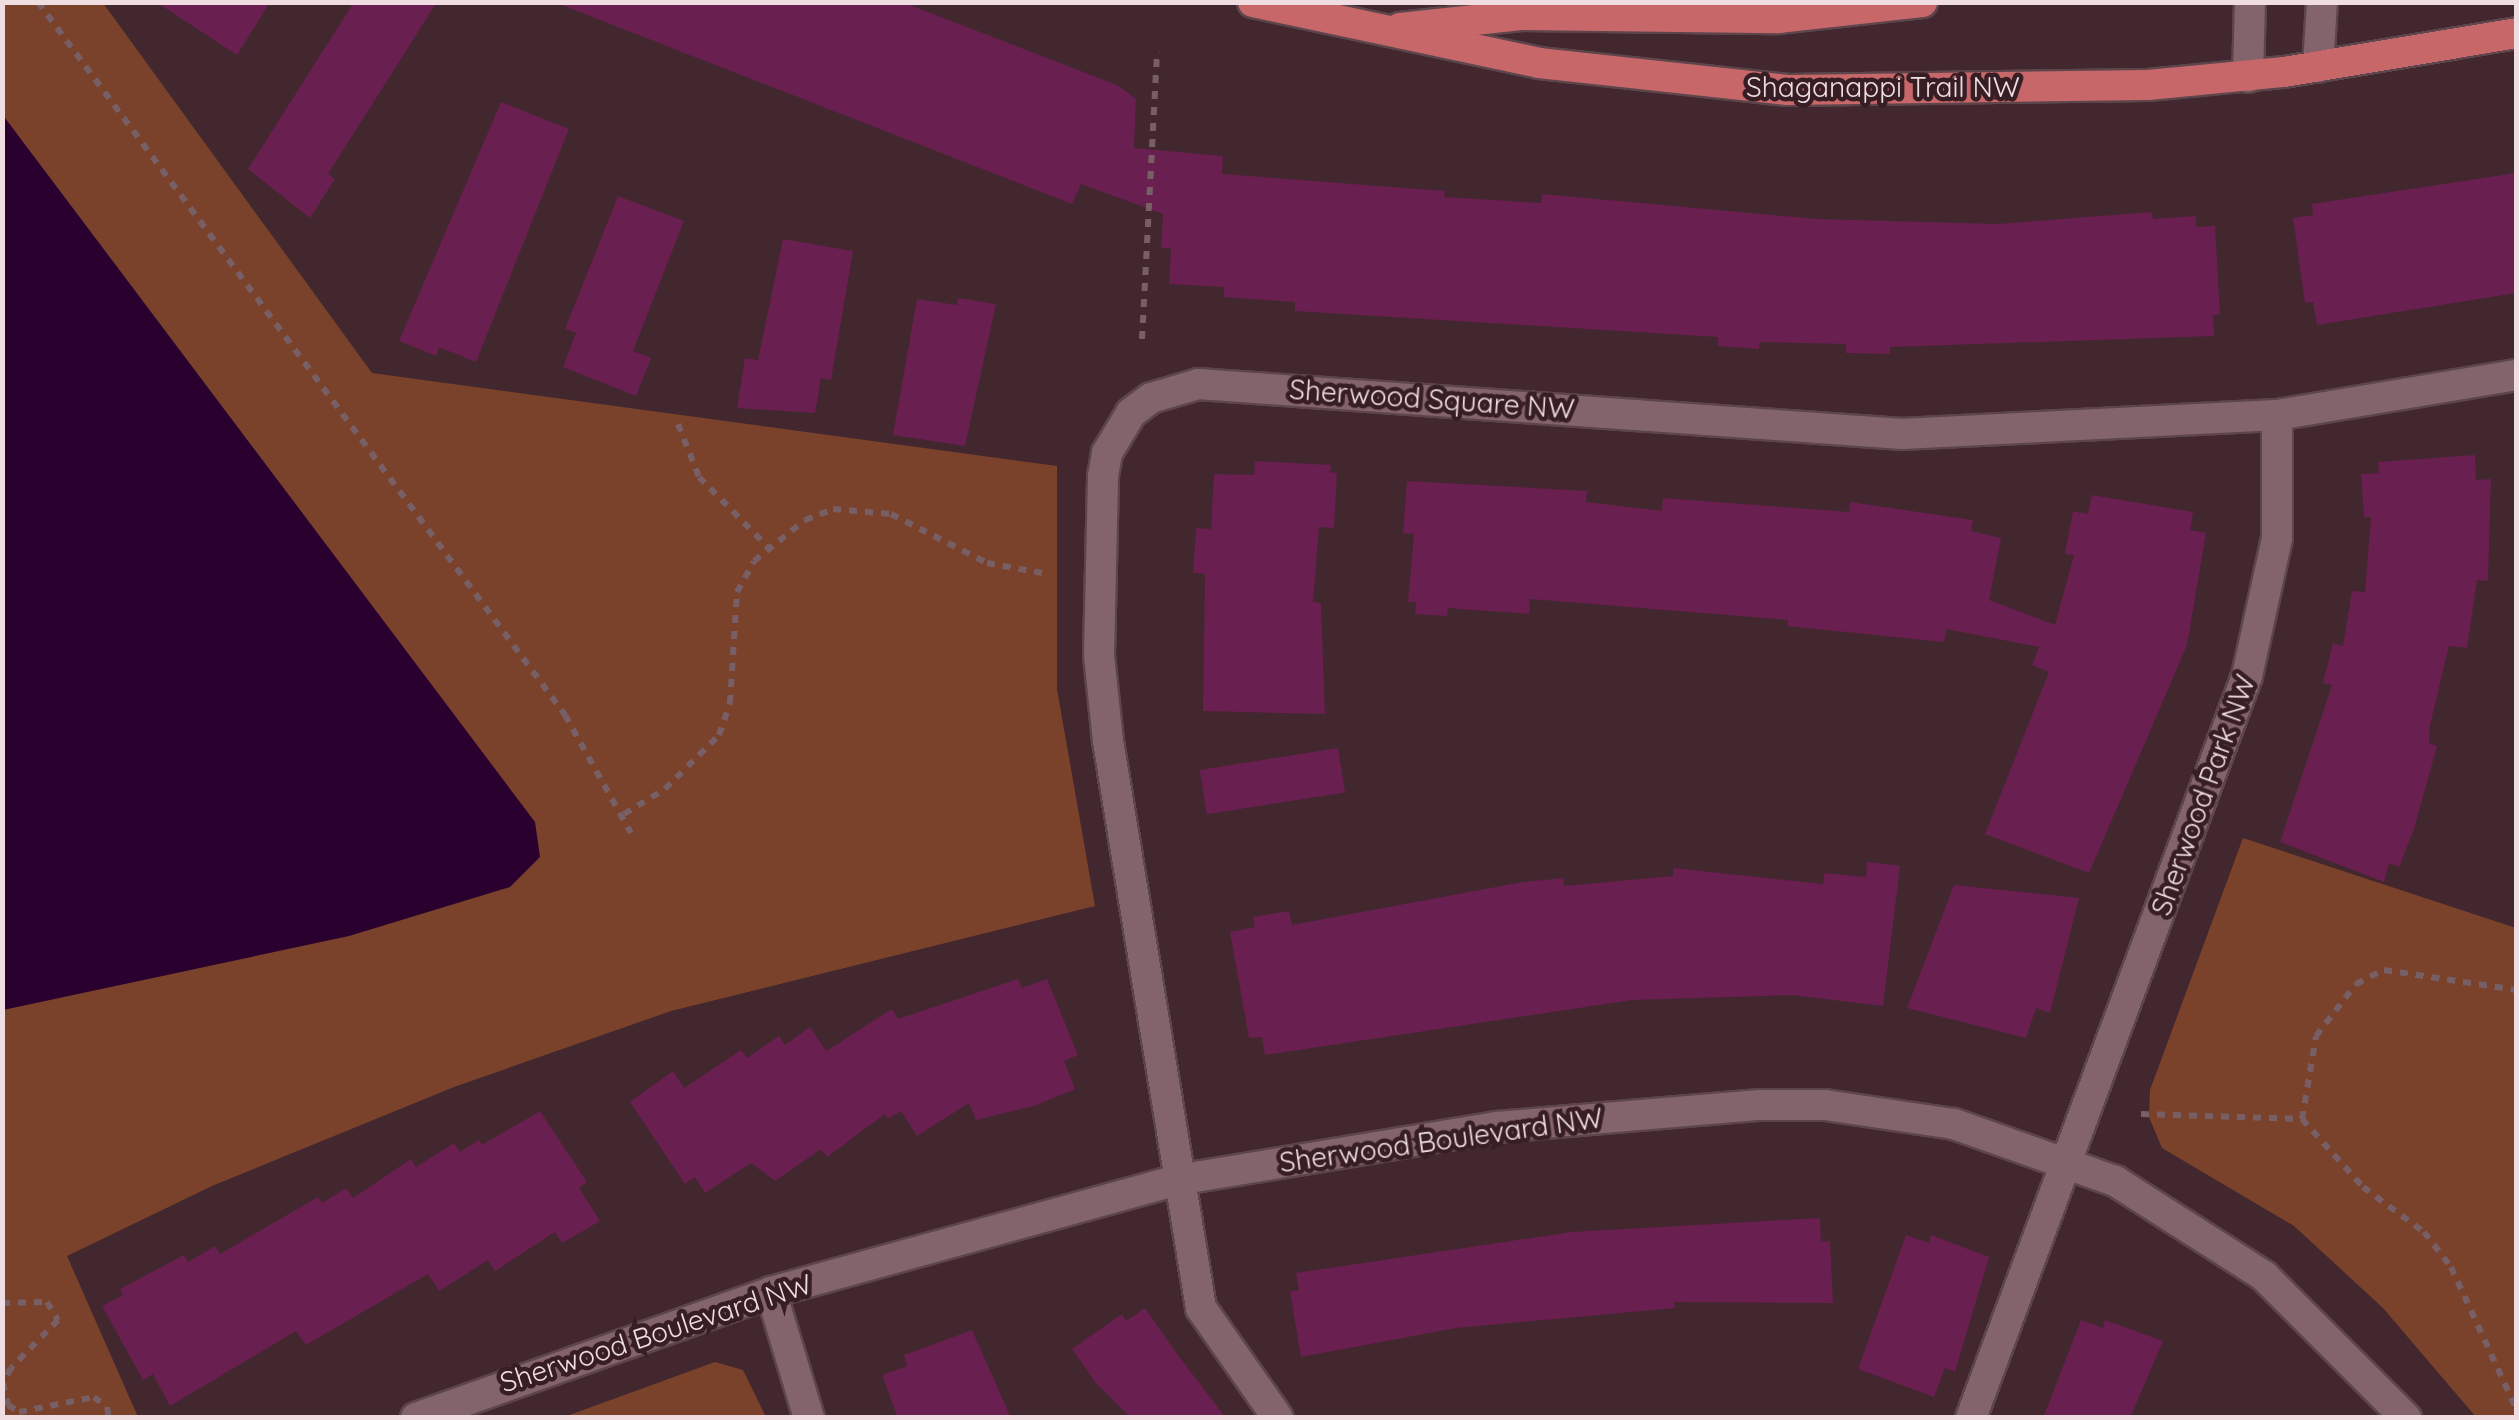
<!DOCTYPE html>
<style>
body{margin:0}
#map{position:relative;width:2519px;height:1420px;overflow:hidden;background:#42272e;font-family:Quicksand,sans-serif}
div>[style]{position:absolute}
.green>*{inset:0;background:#7a422b}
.water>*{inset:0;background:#2a002f}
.building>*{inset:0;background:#691f50;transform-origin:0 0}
.path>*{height:6px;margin-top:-3px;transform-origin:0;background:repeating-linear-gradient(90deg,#775f65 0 8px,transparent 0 16px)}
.roads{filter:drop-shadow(2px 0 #5c454b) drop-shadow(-2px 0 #5c454b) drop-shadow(0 2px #5c454b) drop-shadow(0 -2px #5c454b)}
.minor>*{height:30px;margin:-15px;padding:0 15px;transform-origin:15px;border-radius:15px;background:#84646c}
.major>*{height:30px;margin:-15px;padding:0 15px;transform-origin:15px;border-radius:15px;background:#c7676a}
span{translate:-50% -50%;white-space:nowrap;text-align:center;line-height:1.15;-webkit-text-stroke:9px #371d24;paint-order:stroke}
.street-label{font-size:28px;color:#efdde1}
.frame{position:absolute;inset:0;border:5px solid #efdde1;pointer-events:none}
</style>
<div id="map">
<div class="green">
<div style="clip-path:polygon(3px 3px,103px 3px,372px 373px,1057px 466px,1057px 689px,1095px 906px,671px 1011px,454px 1087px,212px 1186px,67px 1256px,138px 1417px,3px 1418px)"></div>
<div style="clip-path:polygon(2243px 838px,2516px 928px,2516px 1417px,2476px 1417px,2383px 1308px,2294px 1226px,2162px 1148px,2149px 1117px,2150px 1090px)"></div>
<div style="clip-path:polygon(715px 1362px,743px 1370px,766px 1417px,564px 1417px)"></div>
</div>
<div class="water">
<div style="clip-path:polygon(2px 114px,535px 822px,540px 857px,510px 887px,349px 936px,3px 1010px)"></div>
</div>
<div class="building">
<div style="clip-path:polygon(156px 2px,270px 2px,237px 55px)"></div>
<div style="clip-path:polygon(354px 2px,437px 2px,328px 174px,335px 179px,310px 218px,248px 169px)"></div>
<div style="clip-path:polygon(554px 2px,902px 2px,1117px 85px,1136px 99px,1134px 148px,1223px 156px,1222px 174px,1445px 191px,1444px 197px,1541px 203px,1542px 194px,1816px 219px,1998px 224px,2152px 212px,2153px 219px,2196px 216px,2196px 227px,2215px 226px,2220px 314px,2213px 315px,2214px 336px,1890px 347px,1890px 354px,1846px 353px,1846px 344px,1760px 342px,1759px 349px,1718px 346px,1718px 337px,1295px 311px,1295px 302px,1224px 297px,1224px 287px,1169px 284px,1171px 248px,1161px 248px,1163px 214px,1081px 184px,1072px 204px)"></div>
<div style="clip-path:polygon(501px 102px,569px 129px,476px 362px,439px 347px,436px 356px,399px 341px)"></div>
<div style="clip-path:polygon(2516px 173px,2516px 293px,2317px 325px,2313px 302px,2305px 303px,2293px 218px,2313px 215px,2312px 204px)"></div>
<div style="clip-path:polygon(618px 196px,684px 221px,633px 351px,651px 358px,636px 396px,563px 367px,576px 333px,565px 329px)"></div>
<div style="clip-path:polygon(783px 239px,853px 251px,831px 380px,821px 378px,815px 413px,737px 408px,745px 358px,758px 360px)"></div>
<div style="clip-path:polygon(958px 298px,996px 304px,965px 446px,893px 435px,917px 299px,957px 305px)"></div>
<div style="clip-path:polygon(2475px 455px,2476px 480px,2491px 479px,2488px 581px,2477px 580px,2467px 648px,2449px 646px,2430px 725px,2429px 743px,2437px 746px,2414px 829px,2399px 867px,2389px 863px,2384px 882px,2280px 842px,2332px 685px,2323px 683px,2333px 643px,2343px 646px,2352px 591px,2365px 592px,2371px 517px,2364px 517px,2361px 474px,2379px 473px,2378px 462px)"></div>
<div style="clip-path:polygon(1255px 461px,1331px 465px,1330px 472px,1337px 473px,1334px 528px,1319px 527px,1313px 602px,1321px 603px,1325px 714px,1203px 711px,1205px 574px,1193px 573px,1196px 528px,1211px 529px,1214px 474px,1254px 475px)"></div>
<div style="clip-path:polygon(1407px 481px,1587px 491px,1586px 502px,1662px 511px,1663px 498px,1849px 512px,1850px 502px,1973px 520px,1971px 531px,2001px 538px,1989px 600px,2055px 625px,2074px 555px,2065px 554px,2073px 511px,2088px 514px,2092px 495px,2193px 512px,2190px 530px,2206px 533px,2187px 645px,2089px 873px,1985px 834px,2049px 672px,2032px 665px,2039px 647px,1946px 629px,1944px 642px,1787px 626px,1788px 620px,1530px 599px,1529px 614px,1448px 608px,1447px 616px,1415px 614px,1416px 602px,1408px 602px,1414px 534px,1403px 533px)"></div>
<div style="left:1338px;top:748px;width:45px;height:140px;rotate:81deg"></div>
<div style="clip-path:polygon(1867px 862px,1900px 866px,1883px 1006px,1792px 995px,1632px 1000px,1265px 1055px,1262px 1037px,1249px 1038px,1230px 932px,1255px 927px,1253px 917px,1289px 911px,1292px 925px,1523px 882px,1563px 878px,1564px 886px,1673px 876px,1673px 868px,1823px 884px,1824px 873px,1866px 877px)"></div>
<div style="clip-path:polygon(1954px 885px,2079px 898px,2050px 1013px,2036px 1008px,2026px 1038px,1907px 1008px)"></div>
<div style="clip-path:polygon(1018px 979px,1022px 988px,1047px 979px,1078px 1055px,1064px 1061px,1075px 1089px,1034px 1106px,976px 1120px,969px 1103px,917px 1136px,901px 1111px,888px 1119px,885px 1114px,827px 1157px,821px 1149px,775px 1181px,751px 1163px,705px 1193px,695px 1177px,685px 1184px,630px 1102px,673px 1071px,684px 1088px,741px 1050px,747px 1058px,779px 1036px,785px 1045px,810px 1027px,826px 1051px,892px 1009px,898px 1019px)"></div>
<div style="clip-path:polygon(540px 1111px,587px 1182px,579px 1188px,600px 1221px,562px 1243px,555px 1232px,495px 1271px,488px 1260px,439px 1291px,428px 1274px,306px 1345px,296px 1331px,170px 1406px,153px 1374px,143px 1380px,102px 1306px,123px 1295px,120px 1289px,184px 1255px,188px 1262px,215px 1246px,220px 1254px,318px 1197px,322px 1203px,346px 1188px,353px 1198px,411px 1159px,416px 1167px,454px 1143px,460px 1152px,479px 1140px,482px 1145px)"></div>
<div style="clip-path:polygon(1820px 1218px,1821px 1242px,1830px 1241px,1833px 1303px,1674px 1302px,1675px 1308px,1456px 1328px,1301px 1357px,1290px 1291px,1299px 1290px,1296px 1273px,1572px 1232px)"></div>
<div style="clip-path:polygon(1906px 1235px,1929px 1243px,1931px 1235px,1989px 1257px,1955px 1372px,1945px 1368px,1934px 1397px,1858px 1369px)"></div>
<div style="clip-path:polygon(1145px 1308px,1177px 1354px,1226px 1418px,1131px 1418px,1095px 1382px,1072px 1349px,1122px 1314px,1126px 1321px)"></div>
<div style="clip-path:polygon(2081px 1320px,2103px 1328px,2105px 1320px,2163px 1341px,2130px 1418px,2043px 1418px)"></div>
<div style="clip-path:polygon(972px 1330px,1011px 1418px,898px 1418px,882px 1375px,907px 1366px,904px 1355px)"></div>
</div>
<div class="path">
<div style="left:38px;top:2px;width:887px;rotate:53.53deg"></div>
<div style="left:565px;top:715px;width:135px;rotate:60.8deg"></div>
<div style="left:1142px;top:339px;width:288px;rotate:-87deg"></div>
<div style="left:678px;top:424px;width:57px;rotate:68.4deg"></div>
<div style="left:699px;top:477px;width:98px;rotate:45.4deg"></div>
<div style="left:624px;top:814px;width:48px;rotate:-31.4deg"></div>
<div style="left:665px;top:789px;width:76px;rotate:-45deg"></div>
<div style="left:719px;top:735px;width:34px;rotate:-71deg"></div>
<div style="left:730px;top:703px;width:111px;rotate:-86.4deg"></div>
<div style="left:737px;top:592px;width:35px;rotate:-61deg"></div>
<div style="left:754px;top:561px;width:65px;rotate:-38.8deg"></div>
<div style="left:805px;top:520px;width:30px;rotate:-21deg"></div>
<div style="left:833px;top:509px;width:58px;rotate:4.9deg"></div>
<div style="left:891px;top:514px;width:108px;rotate:27deg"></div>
<div style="left:987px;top:563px;width:56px;rotate:10.3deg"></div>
<div style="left:2141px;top:1114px;width:161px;rotate:1.8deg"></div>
<div style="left:2302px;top:1119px;width:91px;rotate:48.1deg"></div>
<div style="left:2363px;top:1187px;width:76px;rotate:36.4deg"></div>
<div style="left:2424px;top:1232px;width:44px;rotate:52.4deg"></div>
<div style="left:2451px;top:1267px;width:155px;rotate:65.3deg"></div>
<div style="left:2302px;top:1119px;width:84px;rotate:-80.4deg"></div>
<div style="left:2316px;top:1036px;width:66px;rotate:-52.4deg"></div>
<div style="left:2356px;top:984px;width:31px;rotate:-27deg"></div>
<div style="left:2384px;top:970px;width:134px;rotate:8.6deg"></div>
<div style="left:2px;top:1303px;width:45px;rotate:-1.3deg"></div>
<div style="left:47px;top:1302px;width:21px;rotate:59deg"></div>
<div style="left:58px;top:1320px;width:67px;rotate:134.4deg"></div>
<div style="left:11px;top:1368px;width:17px;rotate:118deg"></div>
<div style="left:3px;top:1383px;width:23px;rotate:77deg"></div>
<div style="left:8px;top:1405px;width:13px;rotate:32deg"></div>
<div style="left:19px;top:1412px;width:76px;rotate:-11.3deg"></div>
<div style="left:94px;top:1397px;width:16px;rotate:38deg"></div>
<div style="left:107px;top:1407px;width:11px;rotate:80deg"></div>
</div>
<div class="roads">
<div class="minor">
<div style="left:2318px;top:67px;width:65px;rotate:-86.5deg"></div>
<div style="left:2248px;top:77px;width:75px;rotate:-88.5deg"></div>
<div style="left:771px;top:1292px;width:132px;rotate:73.2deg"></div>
<div style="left:416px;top:1418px;width:377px;rotate:-19.5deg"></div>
<div style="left:771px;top:1292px;width:421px;rotate:-15.4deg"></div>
<div style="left:1177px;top:1180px;width:324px;rotate:-9.4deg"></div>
<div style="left:1497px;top:1127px;width:264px;rotate:-4.8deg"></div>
<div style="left:1760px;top:1105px;width:65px"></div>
<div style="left:1825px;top:1105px;width:130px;rotate:8.4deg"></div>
<div style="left:1954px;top:1124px;width:171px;rotate:19.5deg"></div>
<div style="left:2115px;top:1181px;width:177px;rotate:32.5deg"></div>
<div style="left:2264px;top:1276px;width:201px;rotate:45deg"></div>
<div style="left:1278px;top:1418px;width:134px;rotate:-125deg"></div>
<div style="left:1201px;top:1308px;width:575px;rotate:-99.31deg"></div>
<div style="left:1108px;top:741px;width:86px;rotate:-96deg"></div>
<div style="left:1099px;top:655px;width:179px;rotate:-88.7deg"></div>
<div style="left:1103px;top:476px;width:23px;rotate:-80deg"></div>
<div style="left:1107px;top:453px;width:47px;rotate:-59deg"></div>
<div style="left:1131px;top:413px;width:25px;rotate:-37deg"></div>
<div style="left:1151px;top:398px;width:49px;rotate:-16.6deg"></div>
<div style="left:1198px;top:384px;width:706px;rotate:4.06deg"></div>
<div style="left:1902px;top:434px;width:375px;rotate:-2.9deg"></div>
<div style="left:2277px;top:415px;width:242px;rotate:-9.5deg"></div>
<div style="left:1971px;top:1418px;width:792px;rotate:-69.6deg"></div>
<div style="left:2247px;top:676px;width:141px;rotate:-77.7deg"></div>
<div style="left:2277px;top:538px;width:123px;rotate:-90deg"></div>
</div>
<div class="major">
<div style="left:1253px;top:2px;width:292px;rotate:12deg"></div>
<div style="left:1539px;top:63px;width:250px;rotate:6.2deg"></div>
<div style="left:1788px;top:90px;width:360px;rotate:-0.8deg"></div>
<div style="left:2148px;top:85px;width:137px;rotate:-5.5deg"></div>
<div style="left:2284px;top:72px;width:235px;rotate:-9.5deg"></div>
<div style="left:1400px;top:28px;width:122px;rotate:-6.1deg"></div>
<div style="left:1521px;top:15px;width:257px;rotate:0.7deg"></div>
<div style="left:1778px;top:18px;width:145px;rotate:-6.3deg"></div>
</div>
</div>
<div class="street-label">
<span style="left:1883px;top:87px">Shaganappi Trail NW</span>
<span style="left:1432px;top:399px;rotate:4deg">Sherwood Square NW</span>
<span style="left:2203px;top:795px;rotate:-70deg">Sherwood Park NW</span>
<span style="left:1441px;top:1140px;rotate:-8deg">Sherwood Boulevard NW</span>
<span style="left:656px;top:1333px;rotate:-18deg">Sherwood Boulevard NW</span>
</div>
<div class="frame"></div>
</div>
